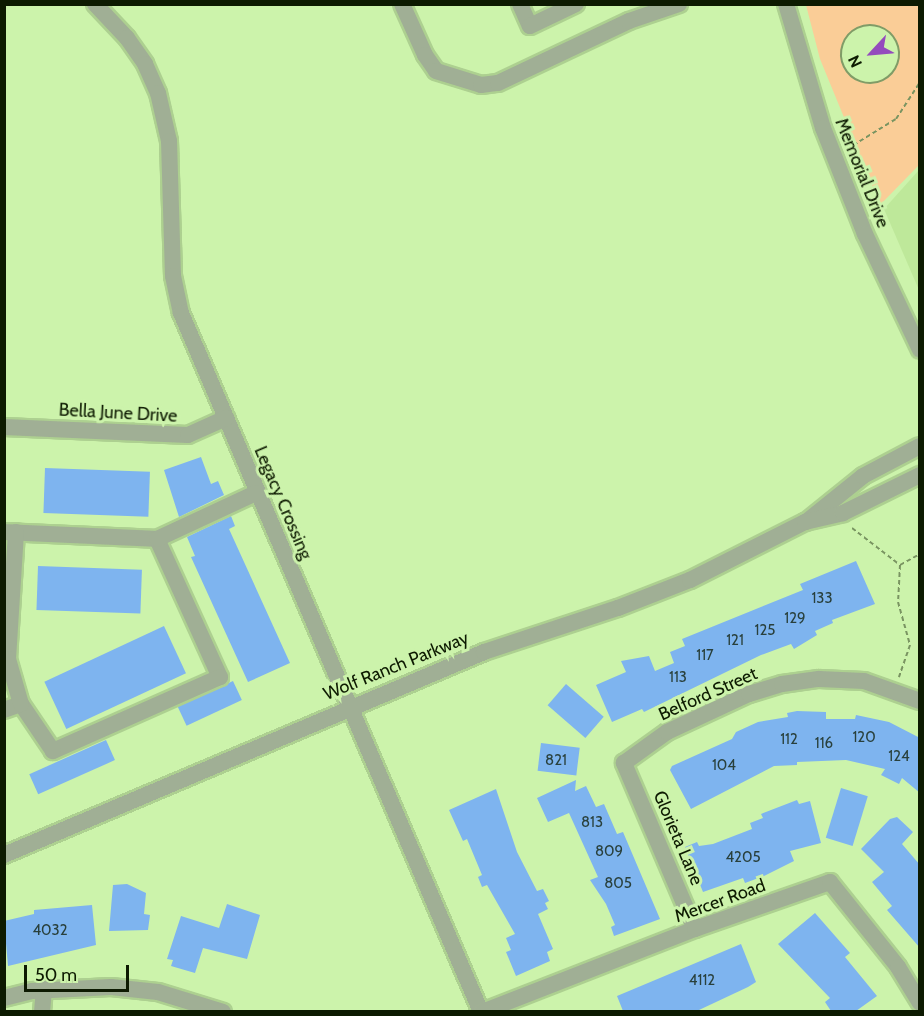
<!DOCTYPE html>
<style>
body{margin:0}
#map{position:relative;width:924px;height:1016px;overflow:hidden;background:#ccf3ab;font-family:Cabin,sans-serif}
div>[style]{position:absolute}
.built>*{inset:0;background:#bee89a}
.green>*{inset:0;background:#facd97}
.building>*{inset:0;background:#7eb4ef;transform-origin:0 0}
.path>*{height:2px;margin-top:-1px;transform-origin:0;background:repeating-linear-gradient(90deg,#799461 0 4.5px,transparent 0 7.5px)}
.roads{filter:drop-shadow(2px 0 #add090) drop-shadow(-2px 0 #add090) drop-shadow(0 2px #add090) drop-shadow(0 -2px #add090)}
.minor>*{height:16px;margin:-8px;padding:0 8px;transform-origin:8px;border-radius:8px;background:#a0af95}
span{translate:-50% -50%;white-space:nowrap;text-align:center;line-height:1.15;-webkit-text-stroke:6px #ccf3ab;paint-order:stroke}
.number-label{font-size:15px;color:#29403c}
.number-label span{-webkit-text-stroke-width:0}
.street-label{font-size:18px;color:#0d1a01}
.frame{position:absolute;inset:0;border:6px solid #0d1a01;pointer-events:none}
.north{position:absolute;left:840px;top:24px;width:60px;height:60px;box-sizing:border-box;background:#ccf3ab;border:2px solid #809c67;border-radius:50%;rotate:244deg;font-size:16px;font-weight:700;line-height:24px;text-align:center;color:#0d1a01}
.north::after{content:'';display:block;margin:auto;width:21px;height:27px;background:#944bbd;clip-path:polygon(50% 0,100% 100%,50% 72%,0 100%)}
.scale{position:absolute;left:24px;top:965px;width:105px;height:27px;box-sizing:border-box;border:3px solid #0d1a01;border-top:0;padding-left:8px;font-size:18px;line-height:21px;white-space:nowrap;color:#0d1a01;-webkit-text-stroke:4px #ccf3ab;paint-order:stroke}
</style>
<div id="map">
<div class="built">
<div style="clip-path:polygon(919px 170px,919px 290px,884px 209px)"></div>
</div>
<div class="green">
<div style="clip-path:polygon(evenodd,806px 5px,919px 5px,919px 165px,880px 205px,820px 59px,806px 5px,852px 36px,888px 36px,888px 72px,852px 72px,852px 36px)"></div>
</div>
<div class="building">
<div style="clip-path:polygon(201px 457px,211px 484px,218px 481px,224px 495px,179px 517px,164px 470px)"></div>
<div style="left:45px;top:468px;width:105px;height:45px;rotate:2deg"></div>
<div style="clip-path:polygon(231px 516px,235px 526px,229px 529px,290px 663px,248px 682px,191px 557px,195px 556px,187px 537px)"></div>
<div style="clip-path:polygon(856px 561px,875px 604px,832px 620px,833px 623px,815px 631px,817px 635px,794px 649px,791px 644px,761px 655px,644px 712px,642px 709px,612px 722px,596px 685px,626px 672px,621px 661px,649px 656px,655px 671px,674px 663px,670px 652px,685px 646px,682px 639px,803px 590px,800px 584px)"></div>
<div style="left:38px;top:566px;width:104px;height:44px;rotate:2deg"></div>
<div style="left:164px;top:626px;width:52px;height:132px;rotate:65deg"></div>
<div style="left:233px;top:681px;width:21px;height:61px;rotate:65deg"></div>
<div style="left:566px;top:684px;width:50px;height:28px;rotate:41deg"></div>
<div style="clip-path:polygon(826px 712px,826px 719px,855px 719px,856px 715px,889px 722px,920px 738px,920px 793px,902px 778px,899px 784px,881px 775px,885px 769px,846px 760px,797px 762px,797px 765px,774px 766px,691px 809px,670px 770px,672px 766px,732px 739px,736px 732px,758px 722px,788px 717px,787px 713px,797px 711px)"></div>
<div style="left:106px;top:740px;width:22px;height:84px;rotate:66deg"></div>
<div style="left:541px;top:743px;width:39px;height:28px;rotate:7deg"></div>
<div style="clip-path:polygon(576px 780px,575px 791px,586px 786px,596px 807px,604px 804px,617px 834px,623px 832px,660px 919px,614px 936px,611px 927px,615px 925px,606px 904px,590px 880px,598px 877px,569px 813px,548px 822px,537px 798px)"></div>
<div style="left:841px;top:788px;width:28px;height:52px;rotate:17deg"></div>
<div style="clip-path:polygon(496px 789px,517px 852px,537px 891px,543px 889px,549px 901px,545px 903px,548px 909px,538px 914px,553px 949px,547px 952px,550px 961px,516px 976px,506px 952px,511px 950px,506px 938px,515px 934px,487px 885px,482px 887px,478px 877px,482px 875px,467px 839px,463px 841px,449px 810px)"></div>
<div style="clip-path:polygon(797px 800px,799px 804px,810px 801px,821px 843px,790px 851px,794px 861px,764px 876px,745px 883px,743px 878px,703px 892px,685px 847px,697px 842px,699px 846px,713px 844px,752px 829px,750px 823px,763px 818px,761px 814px)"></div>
<div style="clip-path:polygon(897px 817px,913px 832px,902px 844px,920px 865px,920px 948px,887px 910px,892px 906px,872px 882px,884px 872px,861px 849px,890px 819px)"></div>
<div style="clip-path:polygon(127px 884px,146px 893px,144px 914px,150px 915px,148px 930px,109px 931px,113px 885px)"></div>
<div style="clip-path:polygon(227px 904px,260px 915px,247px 959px,203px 948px,195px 973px,171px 966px,173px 960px,167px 959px,181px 916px,219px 928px)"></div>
<div style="clip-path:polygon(92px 905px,96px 945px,8px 966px,4px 921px,34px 914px,34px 910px)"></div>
<div style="clip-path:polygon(815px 913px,850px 953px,845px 957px,877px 996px,856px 1011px,831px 1011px,825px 1002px,830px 998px,778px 944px)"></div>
<div style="clip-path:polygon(741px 944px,756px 982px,748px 987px,699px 1010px,623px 1011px,617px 996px)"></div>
</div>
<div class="path">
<div style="left:847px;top:149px;width:57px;rotate:-31.5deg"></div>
<div style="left:896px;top:119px;width:44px;rotate:-57deg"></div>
<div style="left:852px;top:528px;width:61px;rotate:37.6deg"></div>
<div style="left:900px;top:565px;width:37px;rotate:93deg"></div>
<div style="left:898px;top:602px;width:45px;rotate:74.4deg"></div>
<div style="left:910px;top:645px;width:34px;rotate:109deg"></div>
<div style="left:900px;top:565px;width:23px;rotate:-29deg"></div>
</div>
<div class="roads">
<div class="minor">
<div style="left:95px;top:4px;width:47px;rotate:46.7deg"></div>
<div style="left:127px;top:38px;width:32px;rotate:55deg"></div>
<div style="left:145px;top:64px;width:32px;rotate:66deg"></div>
<div style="left:158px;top:93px;width:49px;rotate:77.1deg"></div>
<div style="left:169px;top:141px;width:135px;rotate:88.3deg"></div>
<div style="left:173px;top:276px;width:38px;rotate:78deg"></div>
<div style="left:181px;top:313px;width:761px;rotate:66.77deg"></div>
<div style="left:402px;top:4px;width:56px;rotate:65.7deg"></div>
<div style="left:425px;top:55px;width:19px;rotate:55deg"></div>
<div style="left:436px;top:71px;width:47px;rotate:17.3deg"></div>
<div style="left:481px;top:85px;width:17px;rotate:-7deg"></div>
<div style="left:498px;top:83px;width:145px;rotate:-25.3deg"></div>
<div style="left:629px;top:21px;width:53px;rotate:-18.8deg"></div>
<div style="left:520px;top:4px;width:24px;rotate:66deg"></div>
<div style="left:530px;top:26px;width:51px;rotate:-25.6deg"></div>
<div style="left:786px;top:4px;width:129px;rotate:73.4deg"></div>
<div style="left:823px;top:128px;width:114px;rotate:68.4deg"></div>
<div style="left:865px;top:234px;width:128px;rotate:64.6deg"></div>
<div style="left:4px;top:427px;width:184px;rotate:2.5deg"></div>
<div style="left:188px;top:435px;width:42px;rotate:-24.1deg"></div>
<div style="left:806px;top:522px;width:73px;rotate:-38.9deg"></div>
<div style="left:863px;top:476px;width:64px;rotate:-27.8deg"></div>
<div style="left:4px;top:532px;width:153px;rotate:2.6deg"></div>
<div style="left:157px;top:539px;width:152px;rotate:65.5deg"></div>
<div style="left:220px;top:677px;width:183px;rotate:156.1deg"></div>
<div style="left:53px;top:751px;width:57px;rotate:-124.2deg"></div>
<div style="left:21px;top:704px;width:18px;rotate:161deg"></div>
<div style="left:16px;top:532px;width:127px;rotate:93.6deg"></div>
<div style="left:8px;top:659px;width:47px;rotate:73.9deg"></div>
<div style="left:157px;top:539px;width:109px;rotate:-24.9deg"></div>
<div style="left:4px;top:855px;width:521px;rotate:-22.92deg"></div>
<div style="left:484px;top:652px;width:141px;rotate:-18.2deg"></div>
<div style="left:618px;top:608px;width:77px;rotate:-21.3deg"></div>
<div style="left:690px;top:580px;width:129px;rotate:-26.8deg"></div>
<div style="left:805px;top:522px;width:39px;rotate:-13deg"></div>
<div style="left:843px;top:513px;width:86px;rotate:-26.3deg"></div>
<div style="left:695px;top:929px;width:181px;rotate:-113.2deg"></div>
<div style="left:624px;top:763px;width:53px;rotate:-35.8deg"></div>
<div style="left:667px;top:732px;width:90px;rotate:-24.9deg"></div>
<div style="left:749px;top:694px;width:34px;rotate:-17deg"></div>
<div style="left:782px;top:684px;width:37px;rotate:-8deg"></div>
<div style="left:819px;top:679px;width:45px;rotate:2.5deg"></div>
<div style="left:864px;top:681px;width:59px;rotate:19.7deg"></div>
<div style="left:4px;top:998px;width:29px;rotate:-14deg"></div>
<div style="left:32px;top:991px;width:79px;rotate:-2.9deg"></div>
<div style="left:111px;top:987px;width:47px;rotate:6.1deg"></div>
<div style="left:158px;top:992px;width:68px;rotate:17.1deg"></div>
<div style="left:42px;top:1012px;width:23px;rotate:-85deg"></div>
<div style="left:482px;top:1012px;width:229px;rotate:-21.3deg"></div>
<div style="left:695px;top:929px;width:143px;rotate:-19.2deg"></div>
<div style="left:830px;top:882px;width:109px;rotate:51.3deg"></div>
<div style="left:898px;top:967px;width:42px;rotate:58.6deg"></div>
</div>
</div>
<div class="number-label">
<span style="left:822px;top:599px">133</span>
<span style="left:795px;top:619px">129</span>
<span style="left:765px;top:631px">125</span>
<span style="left:735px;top:641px">121</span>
<span style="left:705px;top:656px">117</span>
<span style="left:678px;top:678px">113</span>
<span style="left:864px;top:738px">120</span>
<span style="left:789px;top:740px">112</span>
<span style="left:824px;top:744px">116</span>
<span style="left:899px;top:757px">124</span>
<span style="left:556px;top:761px">821</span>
<span style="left:724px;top:766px">104</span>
<span style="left:592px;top:823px">813</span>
<span style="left:609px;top:852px">809</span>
<span style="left:743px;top:858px">4205</span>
<span style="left:618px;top:884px">805</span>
<span style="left:50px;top:931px">4032</span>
<span style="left:702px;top:981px">4112</span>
</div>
<div class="street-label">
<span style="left:862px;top:173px;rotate:68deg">Memorial Drive</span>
<span style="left:118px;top:413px;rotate:3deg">Bella June Drive</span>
<span style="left:283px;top:503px;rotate:67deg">Legacy Crossing</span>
<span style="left:396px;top:666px;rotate:-22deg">Wolf Ranch Parkway</span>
<span style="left:708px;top:694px;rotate:-24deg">Belford Street</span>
<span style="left:678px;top:838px;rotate:67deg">Glorieta Lane</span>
<span style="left:720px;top:901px;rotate:-20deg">Mercer Road</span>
</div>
<div class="frame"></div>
<div class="north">N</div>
<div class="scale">50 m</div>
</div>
